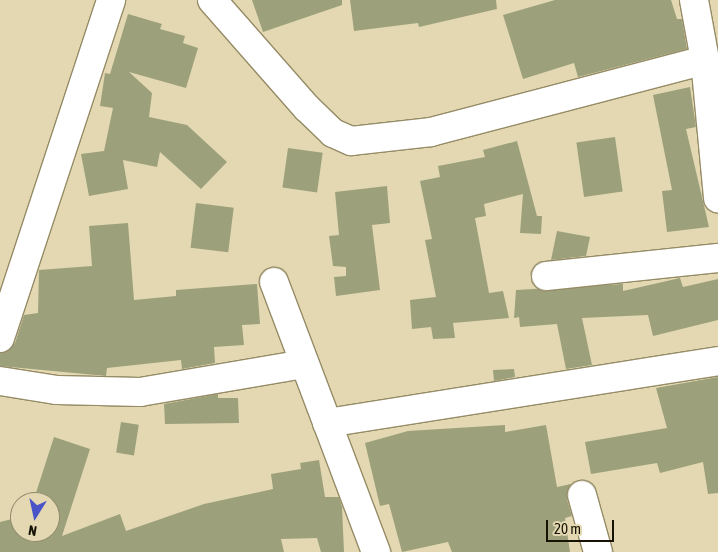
<!DOCTYPE html>
<style>
body{margin:0}
#map{position:relative;width:718px;height:552px;overflow:hidden;background:#e3d8b1;font-family:"Asap Condensed",sans-serif}
div>[style]{position:absolute}
.building>*{inset:0;background:#9ca17c;transform-origin:0 0}
.roads{filter:drop-shadow(1px 0 #958b66) drop-shadow(-1px 0 #958b66) drop-shadow(0 1px #958b66) drop-shadow(0 -1px #958b66)}
.minor>*{height:28px;margin:-14px;padding:0 14px;transform-origin:14px;border-radius:14px;background:#fff}
span{translate:-50% -50%;white-space:nowrap;text-align:center;line-height:1.15;-webkit-text-stroke:4px #e3d8b1;paint-order:stroke}
.north{position:absolute;left:10px;top:492px;width:50px;height:50px;box-sizing:border-box;background:#e3d8b1;border:1px solid #91896c;border-radius:50%;rotate:190deg;font-size:14px;font-weight:700;line-height:20px;text-align:center;color:#161305}
.north::after{content:'';display:block;margin:auto;width:18px;height:22px;background:#4b53c9;clip-path:polygon(50% 0,100% 100%,50% 72%,0 100%)}
.scale{position:absolute;left:546px;top:520px;width:68px;height:22px;box-sizing:border-box;border:2px solid #161305;border-top:0;padding-left:6px;font-size:15px;line-height:18px;white-space:nowrap;color:#161305;-webkit-text-stroke:4px #e3d8b1;paint-order:stroke}
</style>
<div id="map">
<div class="building">
<div style="clip-path:polygon(252px 0,342px 0,342px 5px,263px 32px)"></div>
<div style="clip-path:polygon(350px 0,496px 0,497px 9px,419px 27px,418px 23px,354px 31px)"></div>
<div style="clip-path:polygon(555px 0,671px 0,677px 19px,682px 19px,687px 49px,578px 77px,574px 63px,523px 79px,503px 15px)"></div>
<div style="clip-path:polygon(128px 14px,162px 24px,160px 29px,185px 36px,183px 43px,198px 48px,186px 88px,129px 72px,152px 93px,149px 117px,187px 125px,227px 162px,201px 189px,160px 152px,157px 167px,123px 160px,128px 189px,89px 196px,81px 154px,104px 151px,113px 108px,100px 106px,105px 73px,110px 74px)"></div>
<div style="clip-path:polygon(690px 87px,696px 127px,686px 129px,709px 227px,667px 232px,662px 191px,672px 190px,653px 95px)"></div>
<div style="left:615px;top:137px;width:55px;height:39px;rotate:82deg"></div>
<div style="clip-path:polygon(517px 141px,537px 216px,542px 216px,541px 234px,520px 233px,523px 194px,484px 204px,486px 216px,475px 218px,489px 293px,503px 291px,509px 318px,453px 323px,455px 338px,433px 339px,431px 327px,412px 329px,410px 300px,436px 297px,425px 240px,432px 239px,420px 181px,440px 177px,438px 166px,485px 157px,483px 150px)"></div>
<div style="left:288px;top:148px;width:35px;height:40px;rotate:8deg"></div>
<div style="clip-path:polygon(387px 186px,390px 223px,372px 225px,380px 290px,336px 296px,334px 277px,346px 276px,346px 267px,333px 266px,329px 236px,339px 235px,335px 192px)"></div>
<div style="left:196px;top:203px;width:38px;height:45px;rotate:7deg"></div>
<div style="clip-path:polygon(128px 223px,134px 300px,176px 296px,176px 290px,257px 284px,260px 324px,242px 325px,244px 345px,214px 347px,215px 363px,182px 369px,181px 360px,107px 368px,106px 376px,0 366px,0 353px,15px 343px,24px 315px,38px 313px,39px 270px,92px 266px,89px 226px)"></div>
<div style="clip-path:polygon(557px 231px,590px 237px,586px 256px,551px 260px)"></div>
<div style="clip-path:polygon(680px 278px,683px 287px,718px 279px,718px 320px,653px 336px,648px 315px,582px 318px,592px 365px,566px 369px,557px 324px,520px 327px,519px 317px,514px 318px,516px 290px,623px 284px,623px 291px)"></div>
<div style="clip-path:polygon(514px 369px,515px 377px,494px 381px,493px 370px)"></div>
<div style="clip-path:polygon(718px 377px,718px 493px,708px 494px,703px 462px,660px 473px,657px 463px,591px 474px,585px 442px,667px 428px,656px 388px)"></div>
<div style="clip-path:polygon(218px 394px,218px 398px,238px 398px,239px 423px,165px 424px,164px 404px)"></div>
<div style="left:121px;top:422px;width:18px;height:31px;rotate:9deg"></div>
<div style="clip-path:polygon(505px 425px,505px 432px,546px 425px,557px 487px,571px 484px,567px 499px,572px 516px,565px 518px,570px 552px,452px 552px,448px 542px,402px 552px,389px 504px,380px 506px,365px 443px,408px 431px)"></div>
<div style="clip-path:polygon(54px 437px,90px 449px,62px 536px,120px 514px,126px 531px,204px 504px,273px 489px,271px 474px,301px 469px,300px 463px,319px 460px,325px 497px,339px 497px,342px 507px,344px 552px,321px 552px,317px 538px,281px 539px,284px 552px,0 552px,0 522px,20px 517px,20px 532px,50px 532px,50px 502px,33px 502px)"></div>
</div>
<div class="roads">
<div class="minor">
<div style="left:212px;top:0;width:144px;rotate:48.7deg"></div>
<div style="left:307px;top:108px;width:36px;rotate:44deg"></div>
<div style="left:333px;top:133px;width:20px;rotate:24deg"></div>
<div style="left:351px;top:141px;width:81px;rotate:-6.4deg"></div>
<div style="left:431px;top:132px;width:283px;rotate:-14.7deg"></div>
<div style="left:694px;top:0;width:61px;rotate:79.6deg"></div>
<div style="left:705px;top:60px;width:139px;rotate:84.6deg"></div>
<div style="left:546px;top:276px;width:173px;rotate:-6deg"></div>
<div style="left:274px;top:282px;width:289px;rotate:69.3deg"></div>
<div style="left:0;top:338px;width:356px;rotate:-71.8deg"></div>
<div style="left:0;top:381px;width:58px;rotate:9deg"></div>
<div style="left:57px;top:390px;width:83px;rotate:1.4deg"></div>
<div style="left:140px;top:392px;width:165px;rotate:-9.7deg"></div>
<div style="left:327px;top:423px;width:396px;rotate:-9deg"></div>
<div style="left:582px;top:495px;width:59px;rotate:74.3deg"></div>
</div>
</div>
<div class="north">N</div>
<div class="scale">20 m</div>
</div>
